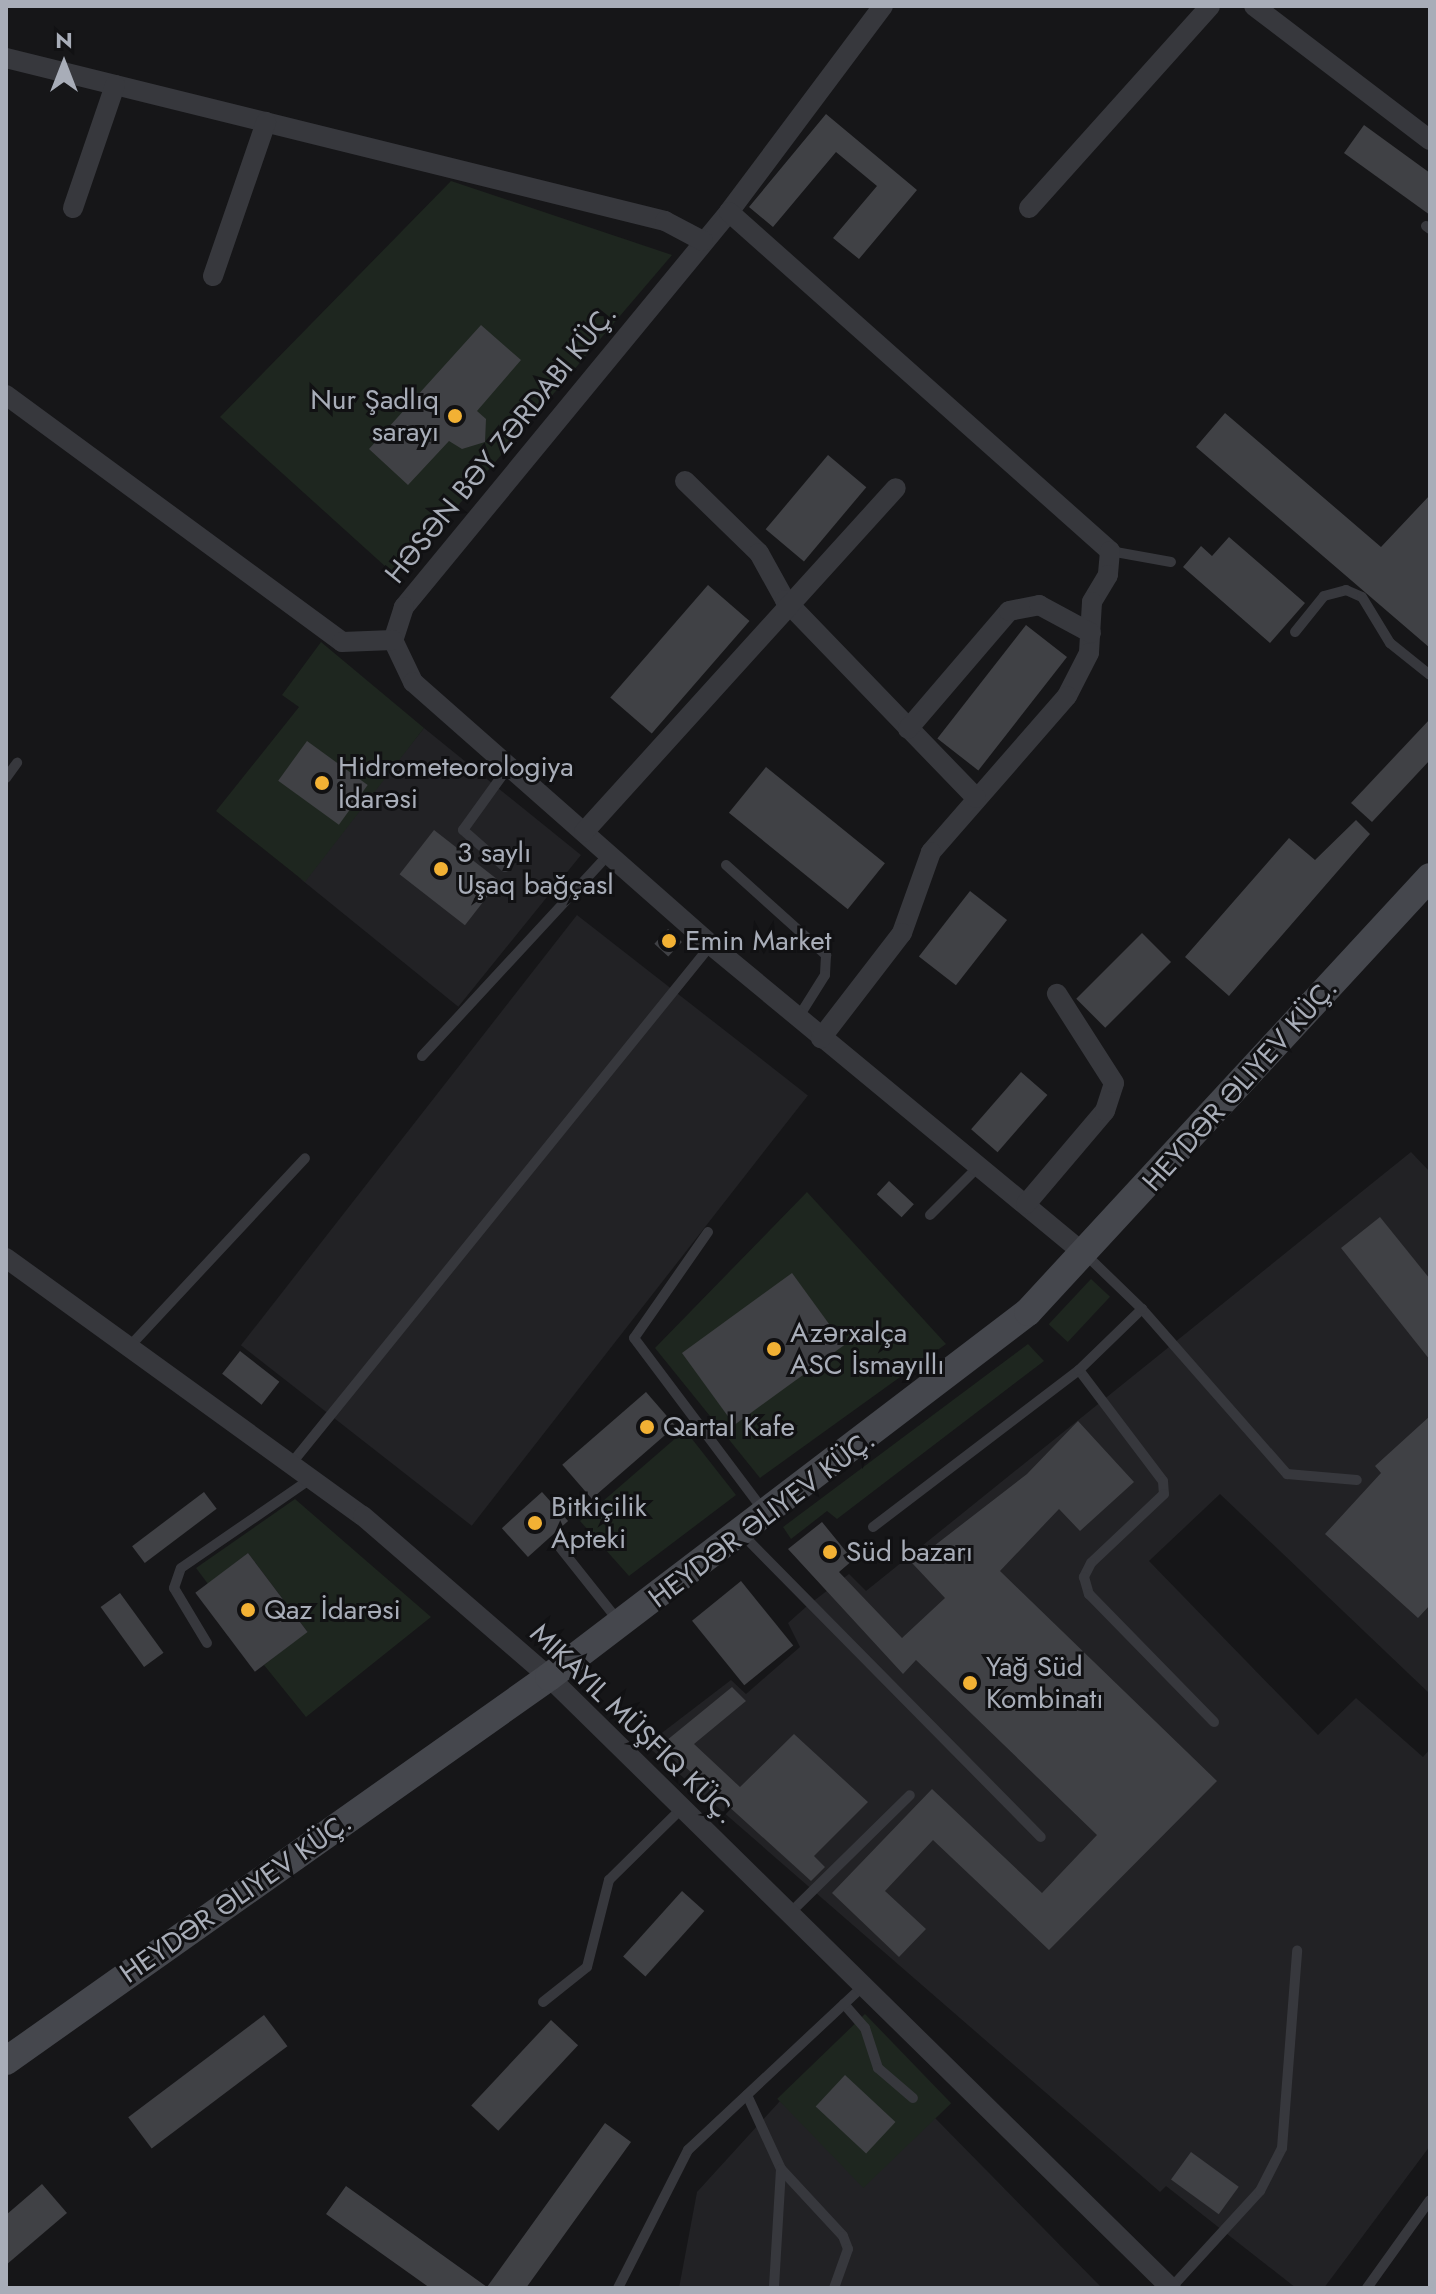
<!DOCTYPE html>
<meta charset="utf-8">
<style>
body{margin:0}
#map{position:relative;width:1436px;height:2294px;overflow:hidden;background:#161618;font-family:Jost,sans-serif}
div>[style]{position:absolute}
.built>*{inset:0;background:#222225;transform-origin:0 0}
.green>*{inset:0;background:#1e261f;transform-origin:0 0}
.building>*{inset:0;background:#404145;transform-origin:0 0}
.lane>*{height:10px;margin:-5px;padding:0 5px;transform-origin:5px;border-radius:5px;background:#37383d}
.street>*{height:20px;margin:-10px;padding:0 10px;transform-origin:10px;border-radius:10px;background:#37383d}
.secondary>*{height:28px;margin:-14px;padding:0 14px;transform-origin:14px;border-radius:14px;background:#45474d}
.dots>*{width:22px;height:22px;translate:-50% -50%;box-sizing:border-box;border:4px solid #111113;border-radius:50%}
span{translate:-50% -50%;white-space:nowrap;text-align:center;line-height:1.15;-webkit-text-stroke:6px #111113;paint-order:stroke}
.poi-label{font-size:28px;color:#a8adb8}
.right{translate:-100% -50%;text-align:right}
.left{translate:0 -50%;text-align:left}
.street-label{font-size:28px;color:#a8adb8}
.frame{position:absolute;inset:0;border:8px solid #a8adb8;pointer-events:none}
.north{position:absolute;left:24px;top:24px;width:80px;height:80px;-webkit-text-stroke:6px #111113;paint-order:stroke;rotate:0deg;font-size:22px;font-weight:700;line-height:32px;text-align:center;color:#a8adb8}
.north::after{content:'';display:block;margin:auto;width:28px;height:36px;background:#a8adb8;clip-path:polygon(50% 0,100% 100%,50% 72%,0 100%)}
</style>
<div id="map">
<div class="built">
<div style="left:424px;top:728px;width:202px;height:195px;rotate:39deg"></div>
<div style="left:577px;top:915px;width:293px;height:546px;rotate:38deg"></div>
<div style="clip-path:polygon(1411px 1152px,1430px 1172px,1430px 1694px,1220px 1494px,1149px 1561px,1318px 1735px,1356px 1698px,1423px 1757px,1430px 1749px,1430px 2146px,1324px 2288px,1296px 2288px,1166px 2186px,1160px 2192px,646px 1745px,731px 1680px,746px 1694px,800px 1647px,788px 1623px,807px 1606px,849px 1574px,866px 1591px)"></div>
<div style="clip-path:polygon(780px 2101px,866px 2182px,935px 2118px,1102px 2288px,679px 2288px,697px 2192px)"></div>
</div>
<div class="green">
<div style="clip-path:polygon(451px 181px,672px 255px,397px 577px,220px 417px)"></div>
<div style="clip-path:polygon(321px 642px,424px 728px,305px 882px,216px 811px,299px 707px,282px 695px)"></div>
<div style="clip-path:polygon(807px 1192px,946px 1344px,760px 1478px,655px 1348px)"></div>
<div style="left:1091px;top:1279px;width:26px;height:62px;rotate:43deg"></div>
<div style="clip-path:polygon(1028px 1344px,1044px 1361px,837px 1519px,827px 1511px,791px 1539px,783px 1527px)"></div>
<div style="clip-path:polygon(685px 1430px,736px 1495px,629px 1576px,580px 1521px)"></div>
<div style="clip-path:polygon(295px 1499px,431px 1617px,306px 1717px,264px 1665px,307px 1631px,248px 1553px,208px 1584px,196px 1568px)"></div>
<div style="left:865px;top:2014px;width:124px;height:122px;rotate:46deg"></div>
</div>
<div class="building">
<div style="clip-path:polygon(826px 114px,917px 190px,859px 259px,833px 238px,877px 186px,836px 152px,773px 227px,749px 207px)"></div>
<div style="clip-path:polygon(1364px 125px,1430px 173px,1430px 215px,1344px 153px)"></div>
<div style="clip-path:polygon(481px 325px,521px 360px,477px 411px,486px 419px,485px 442px,462px 449px,449px 441px,408px 485px,369px 449px)"></div>
<div style="clip-path:polygon(1225px 413px,1381px 547px,1430px 495px,1430px 648px,1196px 447px)"></div>
<div style="left:828px;top:455px;width:50px;height:97px;rotate:40deg"></div>
<div style="clip-path:polygon(1229px 537px,1305px 603px,1270px 643px,1183px 567px,1201px 546px,1212px 556px)"></div>
<div style="left:708px;top:585px;width:55px;height:149px;rotate:41deg"></div>
<div style="left:1026px;top:625px;width:52px;height:144px;rotate:38deg"></div>
<div style="clip-path:polygon(1430px 719px,1430px 760px,1372px 822px,1351px 803px)"></div>
<div style="left:307px;top:741px;width:75px;height:49px;rotate:36deg"></div>
<div style="left:766px;top:767px;width:153px;height:59px;rotate:39deg"></div>
<div style="clip-path:polygon(1356px 820px,1370px 834px,1229px 996px,1185px 957px,1289px 838px,1315px 860px)"></div>
<div style="left:434px;top:830px;width:83px;height:56px;rotate:38deg"></div>
<div style="left:970px;top:891px;width:47px;height:83px;rotate:38deg"></div>
<div style="left:668px;top:929px;width:19px;height:20px;rotate:43deg"></div>
<div style="left:1142px;top:933px;width:41px;height:93px;rotate:45deg"></div>
<div style="left:1021px;top:1072px;width:35px;height:76px;rotate:41deg"></div>
<div style="left:889px;top:1181px;width:34px;height:18px;rotate:43deg"></div>
<div style="clip-path:polygon(1380px 1217px,1430px 1279px,1430px 1360px,1341px 1248px)"></div>
<div style="left:792px;top:1273px;width:89px;height:136px;rotate:54deg"></div>
<div style="left:240px;top:1351px;width:50px;height:29px;rotate:38deg"></div>
<div style="left:646px;top:1392px;width:45px;height:111px;rotate:49deg"></div>
<div style="clip-path:polygon(1430px 1416px,1430px 1605px,1418px 1618px,1325px 1534px,1381px 1473px,1375px 1466px)"></div>
<div style="clip-path:polygon(1078px 1421px,1134px 1482px,1080px 1531px,1059px 1509px,1000px 1571px,1217px 1781px,1049px 1950px,933px 1840px,885px 1891px,926px 1929px,899px 1957px,832px 1893px,932px 1789px,1042px 1893px,1097px 1835px,916px 1660px,903px 1674px,788px 1549px,822px 1522px,853px 1560px,839px 1572px,902px 1638px,945px 1598px,912px 1563px,1027px 1474px)"></div>
<div style="left:204px;top:1492px;width:21px;height:90px;rotate:53deg"></div>
<div style="left:542px;top:1492px;width:39px;height:54px;rotate:48deg"></div>
<div style="left:248px;top:1553px;width:99px;height:66px;rotate:53deg"></div>
<div style="left:741px;top:1581px;width:83px;height:63px;rotate:51deg"></div>
<div style="left:120px;top:1593px;width:74px;height:24px;rotate:54deg"></div>
<div style="clip-path:polygon(732px 1687px,746px 1701px,694px 1744px,740px 1787px,794px 1734px,868px 1802px,814px 1856px,825px 1867px,811px 1881px,661px 1745px)"></div>
<div style="left:682px;top:1891px;width:30px;height:88px;rotate:42deg"></div>
<div style="left:264px;top:2015px;width:39px;height:170px;rotate:53deg"></div>
<div style="left:551px;top:2020px;width:37px;height:117px;rotate:43deg"></div>
<div style="left:845px;top:2075px;width:69px;height:43px;rotate:43deg"></div>
<div style="clip-path:polygon(605px 2123px,631px 2142px,526px 2288px,430px 2288px,326px 2214px,346px 2186px,487px 2287px)"></div>
<div style="left:1191px;top:2152px;width:59px;height:34px;rotate:36deg"></div>
<div style="clip-path:polygon(42px 2184px,67px 2213px,6px 2265px,6px 2215px)"></div>
</div>
<div class="lane">
<div style="left:1426px;top:226px;width:5px;rotate:37deg"></div>
<div style="left:1110px;top:551px;width:62px;rotate:10.2deg"></div>
<div style="left:1295px;top:632px;width:46px;rotate:-51.1deg"></div>
<div style="left:1324px;top:596px;width:23px;rotate:-15deg"></div>
<div style="left:1346px;top:590px;width:17px;rotate:24deg"></div>
<div style="left:1362px;top:597px;width:54px;rotate:58.7deg"></div>
<div style="left:1390px;top:643px;width:51px;rotate:38.7deg"></div>
<div style="left:6px;top:778px;width:19px;rotate:-54deg"></div>
<div style="left:726px;top:865px;width:135px;rotate:42deg"></div>
<div style="left:826px;top:955px;width:20px;rotate:93deg"></div>
<div style="left:825px;top:975px;width:51px;rotate:122.1deg"></div>
<div style="left:505px;top:867px;width:56px;rotate:-138.6deg"></div>
<div style="left:463px;top:830px;width:79px;rotate:-54.3deg"></div>
<div style="left:422px;top:1056px;width:275px;rotate:-47.2deg"></div>
<div style="left:930px;top:1215px;width:69px;rotate:-45deg"></div>
<div style="left:708px;top:1232px;width:129px;rotate:124.9deg"></div>
<div style="left:634px;top:1338px;width:216px;rotate:53.1deg"></div>
<div style="left:1142px;top:1309px;width:220px;rotate:48.7deg"></div>
<div style="left:1287px;top:1474px;width:70px;rotate:4.9deg"></div>
<div style="left:129px;top:1347px;width:258px;rotate:-47deg"></div>
<div style="left:1079px;top:1370px;width:139px;rotate:52.9deg"></div>
<div style="left:1163px;top:1481px;width:13px;rotate:86deg"></div>
<div style="left:1164px;top:1494px;width:100px;rotate:136.6deg"></div>
<div style="left:1091px;top:1563px;width:16px;rotate:117deg"></div>
<div style="left:1084px;top:1577px;width:18px;rotate:74deg"></div>
<div style="left:1089px;top:1594px;width:179px;rotate:45.7deg"></div>
<div style="left:291px;top:1464px;width:668px;rotate:-51.02deg"></div>
<div style="left:873px;top:1527px;width:259px;rotate:-37.3deg"></div>
<div style="left:1079px;top:1370px;width:88px;rotate:-44.1deg"></div>
<div style="left:1142px;top:1309px;width:79px;rotate:-136deg"></div>
<div style="left:743px;top:1535px;width:424px;rotate:45.4deg"></div>
<div style="left:558px;top:1545px;width:100px;rotate:51.5deg"></div>
<div style="left:207px;top:1643px;width:64px;rotate:-121deg"></div>
<div style="left:174px;top:1588px;width:21px;rotate:-71deg"></div>
<div style="left:181px;top:1568px;width:159px;rotate:-34.5deg"></div>
<div style="left:790px;top:1913px;width:168px;rotate:-44.5deg"></div>
<div style="left:543px;top:2002px;width:56px;rotate:-38.5deg"></div>
<div style="left:587px;top:1967px;width:90px;rotate:-75.8deg"></div>
<div style="left:609px;top:1880px;width:101px;rotate:-44.6deg"></div>
<div style="left:844px;top:2004px;width:32px;rotate:49deg"></div>
<div style="left:865px;top:2028px;width:42px;rotate:72deg"></div>
<div style="left:878px;top:2068px;width:46px;rotate:40.6deg"></div>
<div style="left:747px;top:2095px;width:81px;rotate:65.3deg"></div>
<div style="left:781px;top:2169px;width:119px;rotate:93.4deg"></div>
<div style="left:781px;top:2169px;width:91px;rotate:47.2deg"></div>
<div style="left:843px;top:2236px;width:14px;rotate:69deg"></div>
<div style="left:848px;top:2249px;width:41px;rotate:109.7deg"></div>
<div style="left:618px;top:2288px;width:155px;rotate:-63.1deg"></div>
<div style="left:688px;top:2150px;width:238px;rotate:-43.1deg"></div>
<div style="left:1171px;top:2288px;width:132px;rotate:-47.5deg"></div>
<div style="left:1260px;top:2191px;width:48px;rotate:-62.9deg"></div>
<div style="left:1282px;top:2148px;width:198px;rotate:-85.6deg"></div>
<div style="left:1367px;top:2288px;width:108px;rotate:-54.4deg"></div>
</div>
<div class="street">
<div style="left:883px;top:6px;width:257px;rotate:126.8deg"></div>
<div style="left:729px;top:212px;width:512px;rotate:129.45deg"></div>
<div style="left:404px;top:607px;width:35px;rotate:108deg"></div>
<div style="left:393px;top:640px;width:47px;rotate:64.5deg"></div>
<div style="left:413px;top:682px;width:397px;rotate:41.4deg"></div>
<div style="left:711px;top:945px;width:485px;rotate:39.6deg"></div>
<div style="left:1254px;top:6px;width:221px;rotate:37.3deg"></div>
<div style="left:6px;top:58px;width:679px;rotate:13.89deg"></div>
<div style="left:665px;top:221px;width:43px;rotate:27.8deg"></div>
<div style="left:73px;top:208px;width:130px;rotate:-71.1deg"></div>
<div style="left:1029px;top:208px;width:271px;rotate:-48.1deg"></div>
<div style="left:729px;top:212px;width:510px;rotate:41.66deg"></div>
<div style="left:1110px;top:551px;width:24px;rotate:95deg"></div>
<div style="left:1108px;top:575px;width:31px;rotate:121deg"></div>
<div style="left:1092px;top:602px;width:51px;rotate:93.4deg"></div>
<div style="left:1089px;top:653px;width:48px;rotate:117.1deg"></div>
<div style="left:1067px;top:696px;width:207px;rotate:131.1deg"></div>
<div style="left:931px;top:852px;width:86px;rotate:109.7deg"></div>
<div style="left:902px;top:933px;width:133px;rotate:127.6deg"></div>
<div style="left:213px;top:276px;width:163px;rotate:-71deg"></div>
<div style="left:6px;top:395px;width:417px;rotate:36.3deg"></div>
<div style="left:342px;top:642px;width:51px;rotate:-2.2deg"></div>
<div style="left:685px;top:481px;width:103px;rotate:44.2deg"></div>
<div style="left:759px;top:553px;width:54px;rotate:61deg"></div>
<div style="left:785px;top:600px;width:275px;rotate:46deg"></div>
<div style="left:908px;top:729px;width:155px;rotate:-49.4deg"></div>
<div style="left:1009px;top:611px;width:31px;rotate:-11deg"></div>
<div style="left:1039px;top:605px;width:59px;rotate:28.3deg"></div>
<div style="left:584px;top:832px;width:464px;rotate:-47.8deg"></div>
<div style="left:1026px;top:1204px;width:122px;rotate:-49.7deg"></div>
<div style="left:1105px;top:1111px;width:29px;rotate:-72deg"></div>
<div style="left:1114px;top:1083px;width:106px;rotate:-122.6deg"></div>
<div style="left:6px;top:1258px;width:440px;rotate:35.9deg"></div>
<div style="left:363px;top:1516px;width:246px;rotate:40.9deg"></div>
<div style="left:549px;top:1677px;width:872px;rotate:44.49deg"></div>
</div>
<div class="secondary">
<div style="left:6px;top:2061px;width:665px;rotate:-35.27deg"></div>
<div style="left:549px;top:1677px;width:602px;rotate:-37.31deg"></div>
<div style="left:1028px;top:1312px;width:592px;rotate:-47.26deg"></div>
</div>
<div class="dots">
<div style="left:455px;top:416px;background:#f2b134"></div>
<div style="left:322px;top:783px;background:#f2b134"></div>
<div style="left:441px;top:869px;background:#f2b134"></div>
<div style="left:669px;top:941px;background:#f2b134"></div>
<div style="left:774px;top:1349px;background:#f2b134"></div>
<div style="left:647px;top:1427px;background:#f2b134"></div>
<div style="left:535px;top:1523px;background:#f2b134"></div>
<div style="left:830px;top:1552px;background:#f2b134"></div>
<div style="left:248px;top:1610px;background:#f2b134"></div>
<div style="left:970px;top:1683px;background:#f2b134"></div>
</div>
<div class="poi-label">
<span class="right" style="left:439px;top:416px">Nur Şadlıq<br>sarayı</span>
<span class="left" style="left:338px;top:783px">Hidrometeorologiya<br>İdarəsi</span>
<span class="left" style="left:457px;top:869px">3 saylı<br>Uşaq bağçasl</span>
<span class="left" style="left:685px;top:941px">Emin Market</span>
<span class="left" style="left:790px;top:1349px">Azərxalça<br>ASC İsmayıllı</span>
<span class="left" style="left:663px;top:1427px">Qartal Kafe</span>
<span class="left" style="left:551px;top:1523px">Bitkiçilik<br>Apteki</span>
<span class="left" style="left:846px;top:1552px">Süd bazarı</span>
<span class="left" style="left:264px;top:1610px">Qaz İdarəsi</span>
<span class="left" style="left:986px;top:1683px">Yağ Süd<br>Kombinatı</span>
</div>
<div class="street-label">
<span style="left:501px;top:444px;rotate:-51deg">HƏSƏN BƏY ZƏRDABI KÜÇ.</span>
<span style="left:1240px;top:1085px;rotate:-48deg">HEYDƏR ƏLIYEV KÜÇ.</span>
<span style="left:762px;top:1519px;rotate:-37deg">HEYDƏR ƏLIYEV KÜÇ.</span>
<span style="left:633px;top:1724px;rotate:44deg">MIKAYIL MÜŞFIQ KÜÇ.</span>
<span style="left:236px;top:1898px;rotate:-35deg">HEYDƏR ƏLIYEV KÜÇ.</span>
</div>
<div class="frame"></div>
<div class="north">N</div>
</div>
